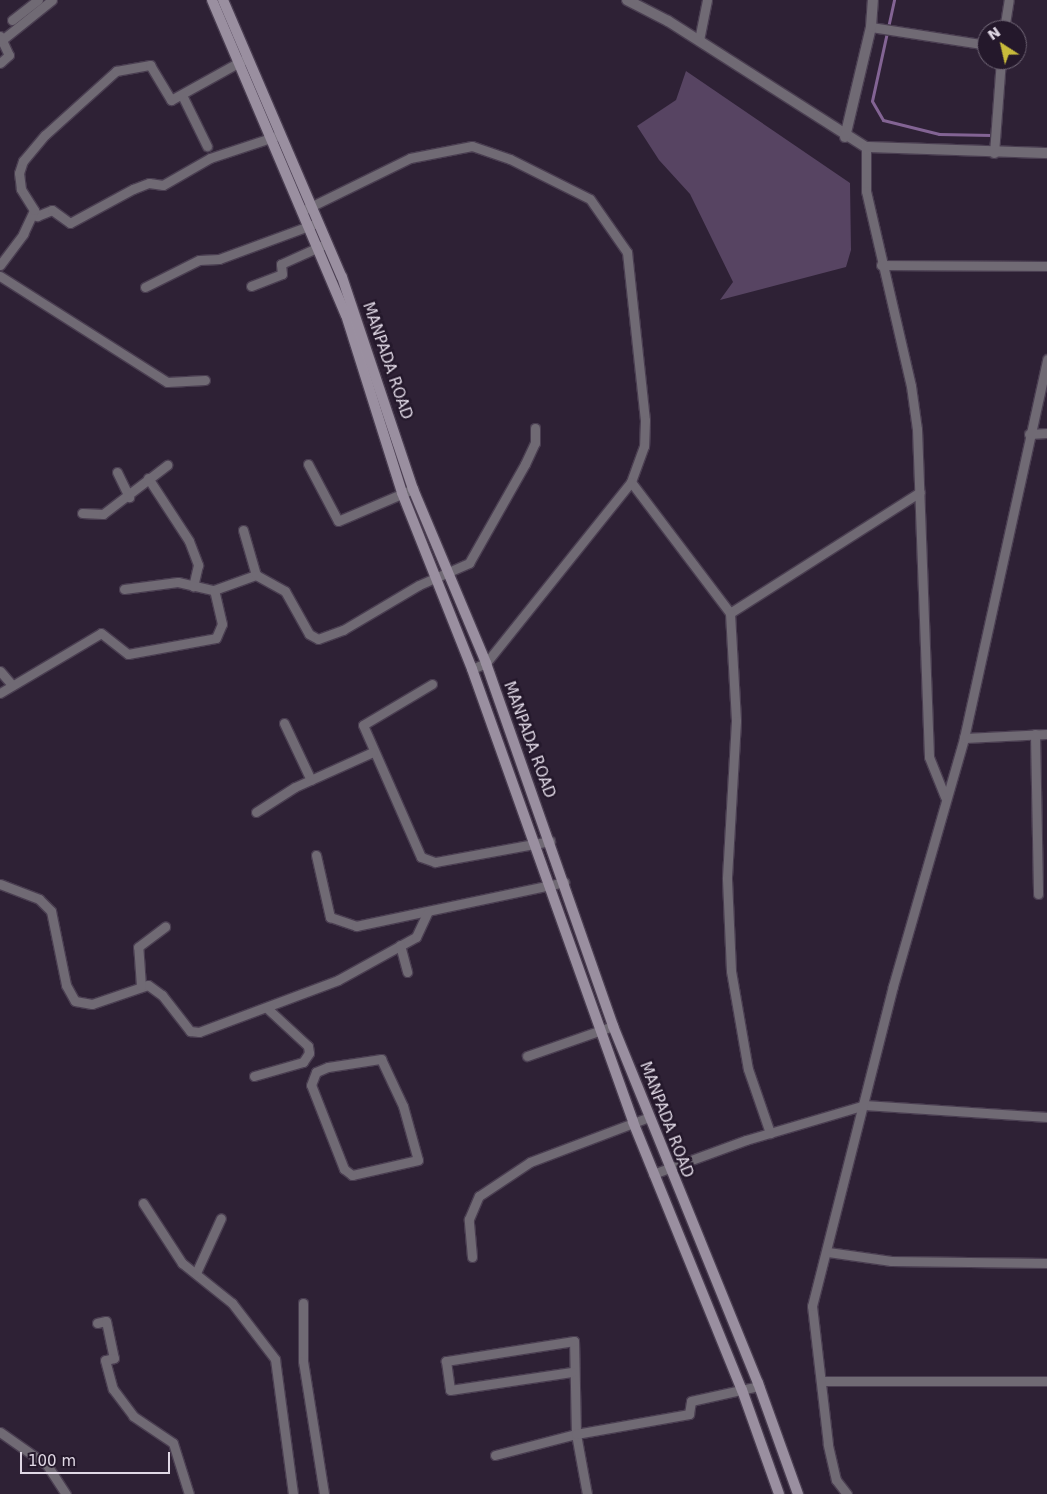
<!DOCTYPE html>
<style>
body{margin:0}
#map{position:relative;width:1047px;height:1494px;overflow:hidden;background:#2e2135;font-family:"DejaVu Sans",sans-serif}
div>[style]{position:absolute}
.green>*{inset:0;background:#574462}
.stream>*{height:3px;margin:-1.5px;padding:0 1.5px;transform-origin:1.5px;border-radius:1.5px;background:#836494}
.roads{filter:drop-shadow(1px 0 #4a3e51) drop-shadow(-1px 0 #4a3e51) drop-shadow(0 1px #4a3e51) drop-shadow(0 -1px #4a3e51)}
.minor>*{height:9px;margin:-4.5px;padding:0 4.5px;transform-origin:4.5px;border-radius:4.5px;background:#706a74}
.tertiary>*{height:10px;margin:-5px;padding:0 5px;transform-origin:5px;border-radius:5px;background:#706a74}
.secondary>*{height:10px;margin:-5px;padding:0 5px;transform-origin:5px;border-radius:5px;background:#9a8fa0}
span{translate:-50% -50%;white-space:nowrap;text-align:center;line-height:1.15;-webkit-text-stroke:5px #24182b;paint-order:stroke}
.street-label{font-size:15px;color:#e0d8e5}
.north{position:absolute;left:977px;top:20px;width:50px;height:50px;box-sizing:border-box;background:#24182b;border:1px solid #6f6575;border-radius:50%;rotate:325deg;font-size:14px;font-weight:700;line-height:20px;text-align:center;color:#e0d8e5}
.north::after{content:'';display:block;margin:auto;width:18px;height:22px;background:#c8bb3b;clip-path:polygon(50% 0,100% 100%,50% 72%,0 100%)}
.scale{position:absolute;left:20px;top:1452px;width:150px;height:22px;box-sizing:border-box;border:2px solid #e0d8e5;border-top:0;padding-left:6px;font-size:15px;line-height:18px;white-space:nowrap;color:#e0d8e5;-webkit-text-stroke:4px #24182b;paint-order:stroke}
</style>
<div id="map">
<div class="green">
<div style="clip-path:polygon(686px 71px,850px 183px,851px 250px,846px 267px,720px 300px,733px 282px,690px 194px,659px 160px,637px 126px,676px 100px)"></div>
</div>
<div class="stream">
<div style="left:894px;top:0;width:103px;rotate:102.3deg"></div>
<div style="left:872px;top:101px;width:22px;rotate:60deg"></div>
<div style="left:883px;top:120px;width:58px;rotate:14deg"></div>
<div style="left:939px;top:134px;width:52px;rotate:1.1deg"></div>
</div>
<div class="roads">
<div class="minor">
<div style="left:12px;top:20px;width:33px;rotate:-38deg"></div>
<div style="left:871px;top:27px;width:117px;rotate:8.8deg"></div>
<div style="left:1004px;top:30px;width:30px;rotate:-81deg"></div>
<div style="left:0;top:36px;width:21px;rotate:65deg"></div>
<div style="left:9px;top:55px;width:12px;rotate:138deg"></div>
<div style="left:2px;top:40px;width:64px;rotate:-38.7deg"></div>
<div style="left:699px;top:40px;width:41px;rotate:-78.7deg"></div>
<div style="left:182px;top:95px;width:57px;rotate:63.9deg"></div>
<div style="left:866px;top:147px;width:44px;rotate:90deg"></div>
<div style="left:866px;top:191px;width:200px;rotate:77deg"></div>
<div style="left:911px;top:386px;width:43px;rotate:82.1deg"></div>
<div style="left:917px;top:429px;width:328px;rotate:87.9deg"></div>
<div style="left:929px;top:757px;width:43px;rotate:68.2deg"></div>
<div style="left:994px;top:153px;width:93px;rotate:-85.7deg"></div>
<div style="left:306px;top:209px;width:116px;rotate:-26.1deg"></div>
<div style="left:410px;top:158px;width:63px;rotate:-11deg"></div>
<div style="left:472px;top:146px;width:40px;rotate:18.9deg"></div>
<div style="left:510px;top:159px;width:89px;rotate:26.6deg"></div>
<div style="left:590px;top:199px;width:65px;rotate:55.1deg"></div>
<div style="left:627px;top:252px;width:169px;rotate:83.9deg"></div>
<div style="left:645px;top:420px;width:26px;rotate:92deg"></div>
<div style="left:644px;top:446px;width:38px;rotate:110deg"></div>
<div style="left:631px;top:482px;width:232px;rotate:128.7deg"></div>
<div style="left:486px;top:663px;width:15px;rotate:157deg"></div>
<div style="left:34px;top:210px;width:7px;rotate:63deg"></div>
<div style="left:37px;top:216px;width:16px;rotate:-22deg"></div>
<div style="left:52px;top:210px;width:22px;rotate:36deg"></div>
<div style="left:70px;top:223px;width:72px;rotate:-28.4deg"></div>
<div style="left:133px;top:189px;width:17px;rotate:-21deg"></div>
<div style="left:149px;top:183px;width:14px;rotate:8deg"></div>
<div style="left:163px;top:185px;width:54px;rotate:-29.9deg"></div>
<div style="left:210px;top:158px;width:71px;rotate:-18.2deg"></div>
<div style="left:0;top:265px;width:39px;rotate:-53deg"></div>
<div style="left:23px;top:234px;width:26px;rotate:-65deg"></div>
<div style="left:34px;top:210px;width:25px;rotate:-122deg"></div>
<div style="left:21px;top:189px;width:16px;rotate:-97deg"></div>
<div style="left:19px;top:173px;width:13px;rotate:-72deg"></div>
<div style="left:23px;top:161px;width:34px;rotate:-50deg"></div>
<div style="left:45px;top:135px;width:96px;rotate:-42deg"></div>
<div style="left:116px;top:71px;width:35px;rotate:-10deg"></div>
<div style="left:150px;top:65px;width:41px;rotate:59deg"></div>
<div style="left:171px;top:100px;width:85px;rotate:-29deg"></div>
<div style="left:881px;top:265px;width:166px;rotate:0.3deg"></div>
<div style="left:0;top:276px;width:198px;rotate:32.4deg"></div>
<div style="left:167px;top:382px;width:38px;rotate:-3deg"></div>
<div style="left:251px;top:286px;width:33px;rotate:-21deg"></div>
<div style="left:282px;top:274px;width:10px;rotate:-96deg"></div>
<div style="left:281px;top:264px;width:46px;rotate:-24.3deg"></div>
<div style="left:145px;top:287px;width:60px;rotate:-26.6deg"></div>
<div style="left:199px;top:260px;width:20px;rotate:-3deg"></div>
<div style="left:219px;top:259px;width:101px;rotate:-20.2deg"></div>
<div style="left:1029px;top:434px;width:18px;rotate:-3deg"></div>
<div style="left:308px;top:464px;width:64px;rotate:62.2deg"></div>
<div style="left:338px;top:521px;width:82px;rotate:-23.1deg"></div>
<div style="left:117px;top:472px;width:28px;rotate:64deg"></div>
<div style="left:148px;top:478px;width:75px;rotate:56.9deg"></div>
<div style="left:189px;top:541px;width:26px;rotate:69deg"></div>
<div style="left:198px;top:565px;width:22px;rotate:103deg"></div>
<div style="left:631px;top:482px;width:164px;rotate:52.9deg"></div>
<div style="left:730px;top:613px;width:225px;rotate:-32.5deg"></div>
<div style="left:82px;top:513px;width:21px;rotate:3deg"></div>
<div style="left:103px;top:514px;width:81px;rotate:-37.4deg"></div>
<div style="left:243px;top:530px;width:47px;rotate:73.9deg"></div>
<div style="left:124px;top:589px;width:54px;rotate:-7.4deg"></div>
<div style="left:178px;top:582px;width:37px;rotate:13deg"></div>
<div style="left:214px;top:590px;width:45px;rotate:-19.7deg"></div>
<div style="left:256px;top:575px;width:33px;rotate:29deg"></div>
<div style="left:285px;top:591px;width:49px;rotate:60.8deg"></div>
<div style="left:309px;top:634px;width:10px;rotate:29deg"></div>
<div style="left:318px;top:639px;width:27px;rotate:-20deg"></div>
<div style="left:343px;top:630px;width:88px;rotate:-30.6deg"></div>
<div style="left:419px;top:585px;width:55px;rotate:-23.7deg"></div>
<div style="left:469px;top:563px;width:114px;rotate:-60.5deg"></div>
<div style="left:525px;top:464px;width:23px;rotate:-65deg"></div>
<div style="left:535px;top:443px;width:15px;rotate:-90deg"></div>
<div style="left:730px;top:613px;width:108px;rotate:86.8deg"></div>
<div style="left:736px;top:721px;width:158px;rotate:93.3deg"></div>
<div style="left:727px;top:879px;width:92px;rotate:87.5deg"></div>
<div style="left:731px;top:971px;width:99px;rotate:80.2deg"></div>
<div style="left:748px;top:1069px;width:68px;rotate:71deg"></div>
<div style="left:0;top:671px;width:18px;rotate:49deg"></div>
<div style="left:432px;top:684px;width:80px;rotate:149.3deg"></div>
<div style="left:363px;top:725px;width:144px;rotate:66.3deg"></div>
<div style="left:421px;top:857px;width:15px;rotate:20deg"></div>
<div style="left:435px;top:862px;width:117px;rotate:-10.3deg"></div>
<div style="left:0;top:693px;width:117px;rotate:-30.7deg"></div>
<div style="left:101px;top:633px;width:34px;rotate:38deg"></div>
<div style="left:128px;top:654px;width:89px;rotate:-10.3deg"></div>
<div style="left:216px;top:638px;width:15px;rotate:-67deg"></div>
<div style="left:222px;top:624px;width:35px;rotate:-103deg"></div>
<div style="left:284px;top:723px;width:63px;rotate:64.7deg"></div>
<div style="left:1035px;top:734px;width:160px;rotate:88.9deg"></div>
<div style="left:964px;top:738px;width:83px;rotate:-2.8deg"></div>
<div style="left:256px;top:812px;width:46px;rotate:-32.7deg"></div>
<div style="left:295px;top:787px;width:85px;rotate:-24.2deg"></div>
<div style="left:316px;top:855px;width:64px;rotate:77.3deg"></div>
<div style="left:330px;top:917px;width:28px;rotate:19deg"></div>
<div style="left:356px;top:926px;width:213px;rotate:-11.9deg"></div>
<div style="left:0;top:884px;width:42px;rotate:21deg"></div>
<div style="left:39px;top:899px;width:17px;rotate:45deg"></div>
<div style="left:51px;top:911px;width:76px;rotate:78.5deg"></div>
<div style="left:66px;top:985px;width:18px;rotate:61deg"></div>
<div style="left:75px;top:1001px;width:17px;rotate:10deg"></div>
<div style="left:92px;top:1004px;width:59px;rotate:-18.7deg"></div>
<div style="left:148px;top:985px;width:17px;rotate:36deg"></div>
<div style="left:162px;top:995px;width:46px;rotate:52.1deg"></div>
<div style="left:190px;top:1031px;width:9px;rotate:6deg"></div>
<div style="left:199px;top:1032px;width:148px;rotate:-20.5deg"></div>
<div style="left:338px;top:980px;width:89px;rotate:-28.9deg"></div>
<div style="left:416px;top:937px;width:26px;rotate:-65deg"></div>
<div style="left:400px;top:945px;width:28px;rotate:75deg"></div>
<div style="left:141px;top:986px;width:39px;rotate:-94deg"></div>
<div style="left:138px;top:947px;width:34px;rotate:-37deg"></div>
<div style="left:527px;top:1056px;width:91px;rotate:-19.2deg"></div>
<div style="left:381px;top:1059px;width:52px;rotate:64.9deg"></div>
<div style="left:403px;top:1106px;width:56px;rotate:74.5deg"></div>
<div style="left:418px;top:1160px;width:68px;rotate:167.2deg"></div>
<div style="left:352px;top:1175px;width:10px;rotate:-143deg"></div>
<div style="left:344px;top:1169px;width:90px;rotate:-111.4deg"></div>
<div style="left:311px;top:1085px;width:14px;rotate:-69deg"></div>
<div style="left:316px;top:1072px;width:13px;rotate:-23deg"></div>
<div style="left:328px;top:1067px;width:54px;rotate:-8.6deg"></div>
<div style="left:254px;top:1076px;width:51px;rotate:-15.9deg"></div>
<div style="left:303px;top:1062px;width:11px;rotate:-56deg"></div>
<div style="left:309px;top:1053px;width:7px;rotate:-98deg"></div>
<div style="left:308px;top:1046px;width:56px;rotate:-137.2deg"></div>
<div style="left:653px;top:1174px;width:99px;rotate:-20.1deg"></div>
<div style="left:746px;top:1140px;width:124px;rotate:-16.4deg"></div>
<div style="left:865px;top:1105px;width:182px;rotate:3.8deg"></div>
<div style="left:143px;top:1203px;width:72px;rotate:57deg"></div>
<div style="left:182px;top:1263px;width:64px;rotate:38.7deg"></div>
<div style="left:232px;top:1303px;width:71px;rotate:52.5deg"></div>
<div style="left:275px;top:1359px;width:136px;rotate:82.4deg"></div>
<div style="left:828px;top:1252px;width:64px;rotate:8.1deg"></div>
<div style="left:891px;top:1261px;width:156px;rotate:0.7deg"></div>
<div style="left:472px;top:1257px;width:38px;rotate:-95deg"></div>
<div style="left:469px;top:1219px;width:25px;rotate:-67deg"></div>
<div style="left:479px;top:1196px;width:61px;rotate:-33.7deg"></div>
<div style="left:530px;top:1162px;width:127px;rotate:-20.7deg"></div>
<div style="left:196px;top:1273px;width:60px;rotate:-65.6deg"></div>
<div style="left:303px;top:1303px;width:58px;rotate:90deg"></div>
<div style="left:303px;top:1361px;width:135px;rotate:81deg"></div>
<div style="left:97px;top:1323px;width:9px;rotate:-13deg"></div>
<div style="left:106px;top:1321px;width:38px;rotate:78deg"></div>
<div style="left:114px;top:1358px;width:9px;rotate:167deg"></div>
<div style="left:105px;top:1360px;width:30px;rotate:75deg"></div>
<div style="left:113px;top:1389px;width:34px;rotate:53deg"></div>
<div style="left:133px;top:1416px;width:48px;rotate:34deg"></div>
<div style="left:173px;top:1443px;width:53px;rotate:72.6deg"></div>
<div style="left:821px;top:1381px;width:226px"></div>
<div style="left:0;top:1432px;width:57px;rotate:35.1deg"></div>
<div style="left:47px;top:1465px;width:35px;rotate:57deg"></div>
<div style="left:495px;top:1455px;width:84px;rotate:-14.5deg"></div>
<div style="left:576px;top:1434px;width:93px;rotate:-91.2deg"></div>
<div style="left:574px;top:1341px;width:130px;rotate:171.1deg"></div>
<div style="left:446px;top:1361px;width:29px;rotate:82deg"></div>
<div style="left:450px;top:1390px;width:123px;rotate:-8.4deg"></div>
<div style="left:587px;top:1494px;width:61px;rotate:-100.4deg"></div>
<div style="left:576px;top:1434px;width:115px;rotate:-10deg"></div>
<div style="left:689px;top:1414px;width:13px;rotate:-81deg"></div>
<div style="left:691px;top:1401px;width:70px;rotate:-12.4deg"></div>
<div style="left:847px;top:1494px;width:18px;rotate:-128deg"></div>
<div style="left:836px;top:1480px;width:37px;rotate:-103deg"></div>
<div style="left:828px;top:1444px;width:139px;rotate:-96.6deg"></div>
<div style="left:812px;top:1306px;width:330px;rotate:-75.8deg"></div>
<div style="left:893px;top:986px;width:258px;rotate:-74deg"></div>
<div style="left:964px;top:738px;width:388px;rotate:-77.6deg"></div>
</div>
<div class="tertiary">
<div style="left:627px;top:0;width:46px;rotate:27.1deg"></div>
<div style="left:668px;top:21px;width:235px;rotate:32.5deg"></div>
<div style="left:866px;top:147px;width:181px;rotate:1.9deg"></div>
<div style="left:845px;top:137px;width:113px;rotate:-76.7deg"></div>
<div style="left:871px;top:27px;width:27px;rotate:-86deg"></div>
</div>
<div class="secondary">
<div style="left:212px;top:0;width:342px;rotate:67deg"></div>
<div style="left:346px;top:315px;width:187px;rotate:72.5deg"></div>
<div style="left:402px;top:493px;width:189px;rotate:68.3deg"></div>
<div style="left:472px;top:669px;width:481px;rotate:70.4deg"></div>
<div style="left:633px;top:1122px;width:289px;rotate:67.9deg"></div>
<div style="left:742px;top:1390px;width:110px;rotate:70.4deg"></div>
<div style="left:223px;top:0;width:301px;rotate:66.8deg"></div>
<div style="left:342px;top:277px;width:224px;rotate:71.5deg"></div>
<div style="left:413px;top:489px;width:189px;rotate:67.2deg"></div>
<div style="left:486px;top:663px;width:385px;rotate:70.7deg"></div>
<div style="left:613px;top:1026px;width:385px;rotate:67.9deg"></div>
<div style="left:758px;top:1383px;width:118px;rotate:70.2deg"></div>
</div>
</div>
<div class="street-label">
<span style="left:387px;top:361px;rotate:71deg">MANPADA ROAD</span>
<span style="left:529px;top:740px;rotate:70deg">MANPADA ROAD</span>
<span style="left:666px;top:1120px;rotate:69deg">MANPADA ROAD</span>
</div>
<div class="north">N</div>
<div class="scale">100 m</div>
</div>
